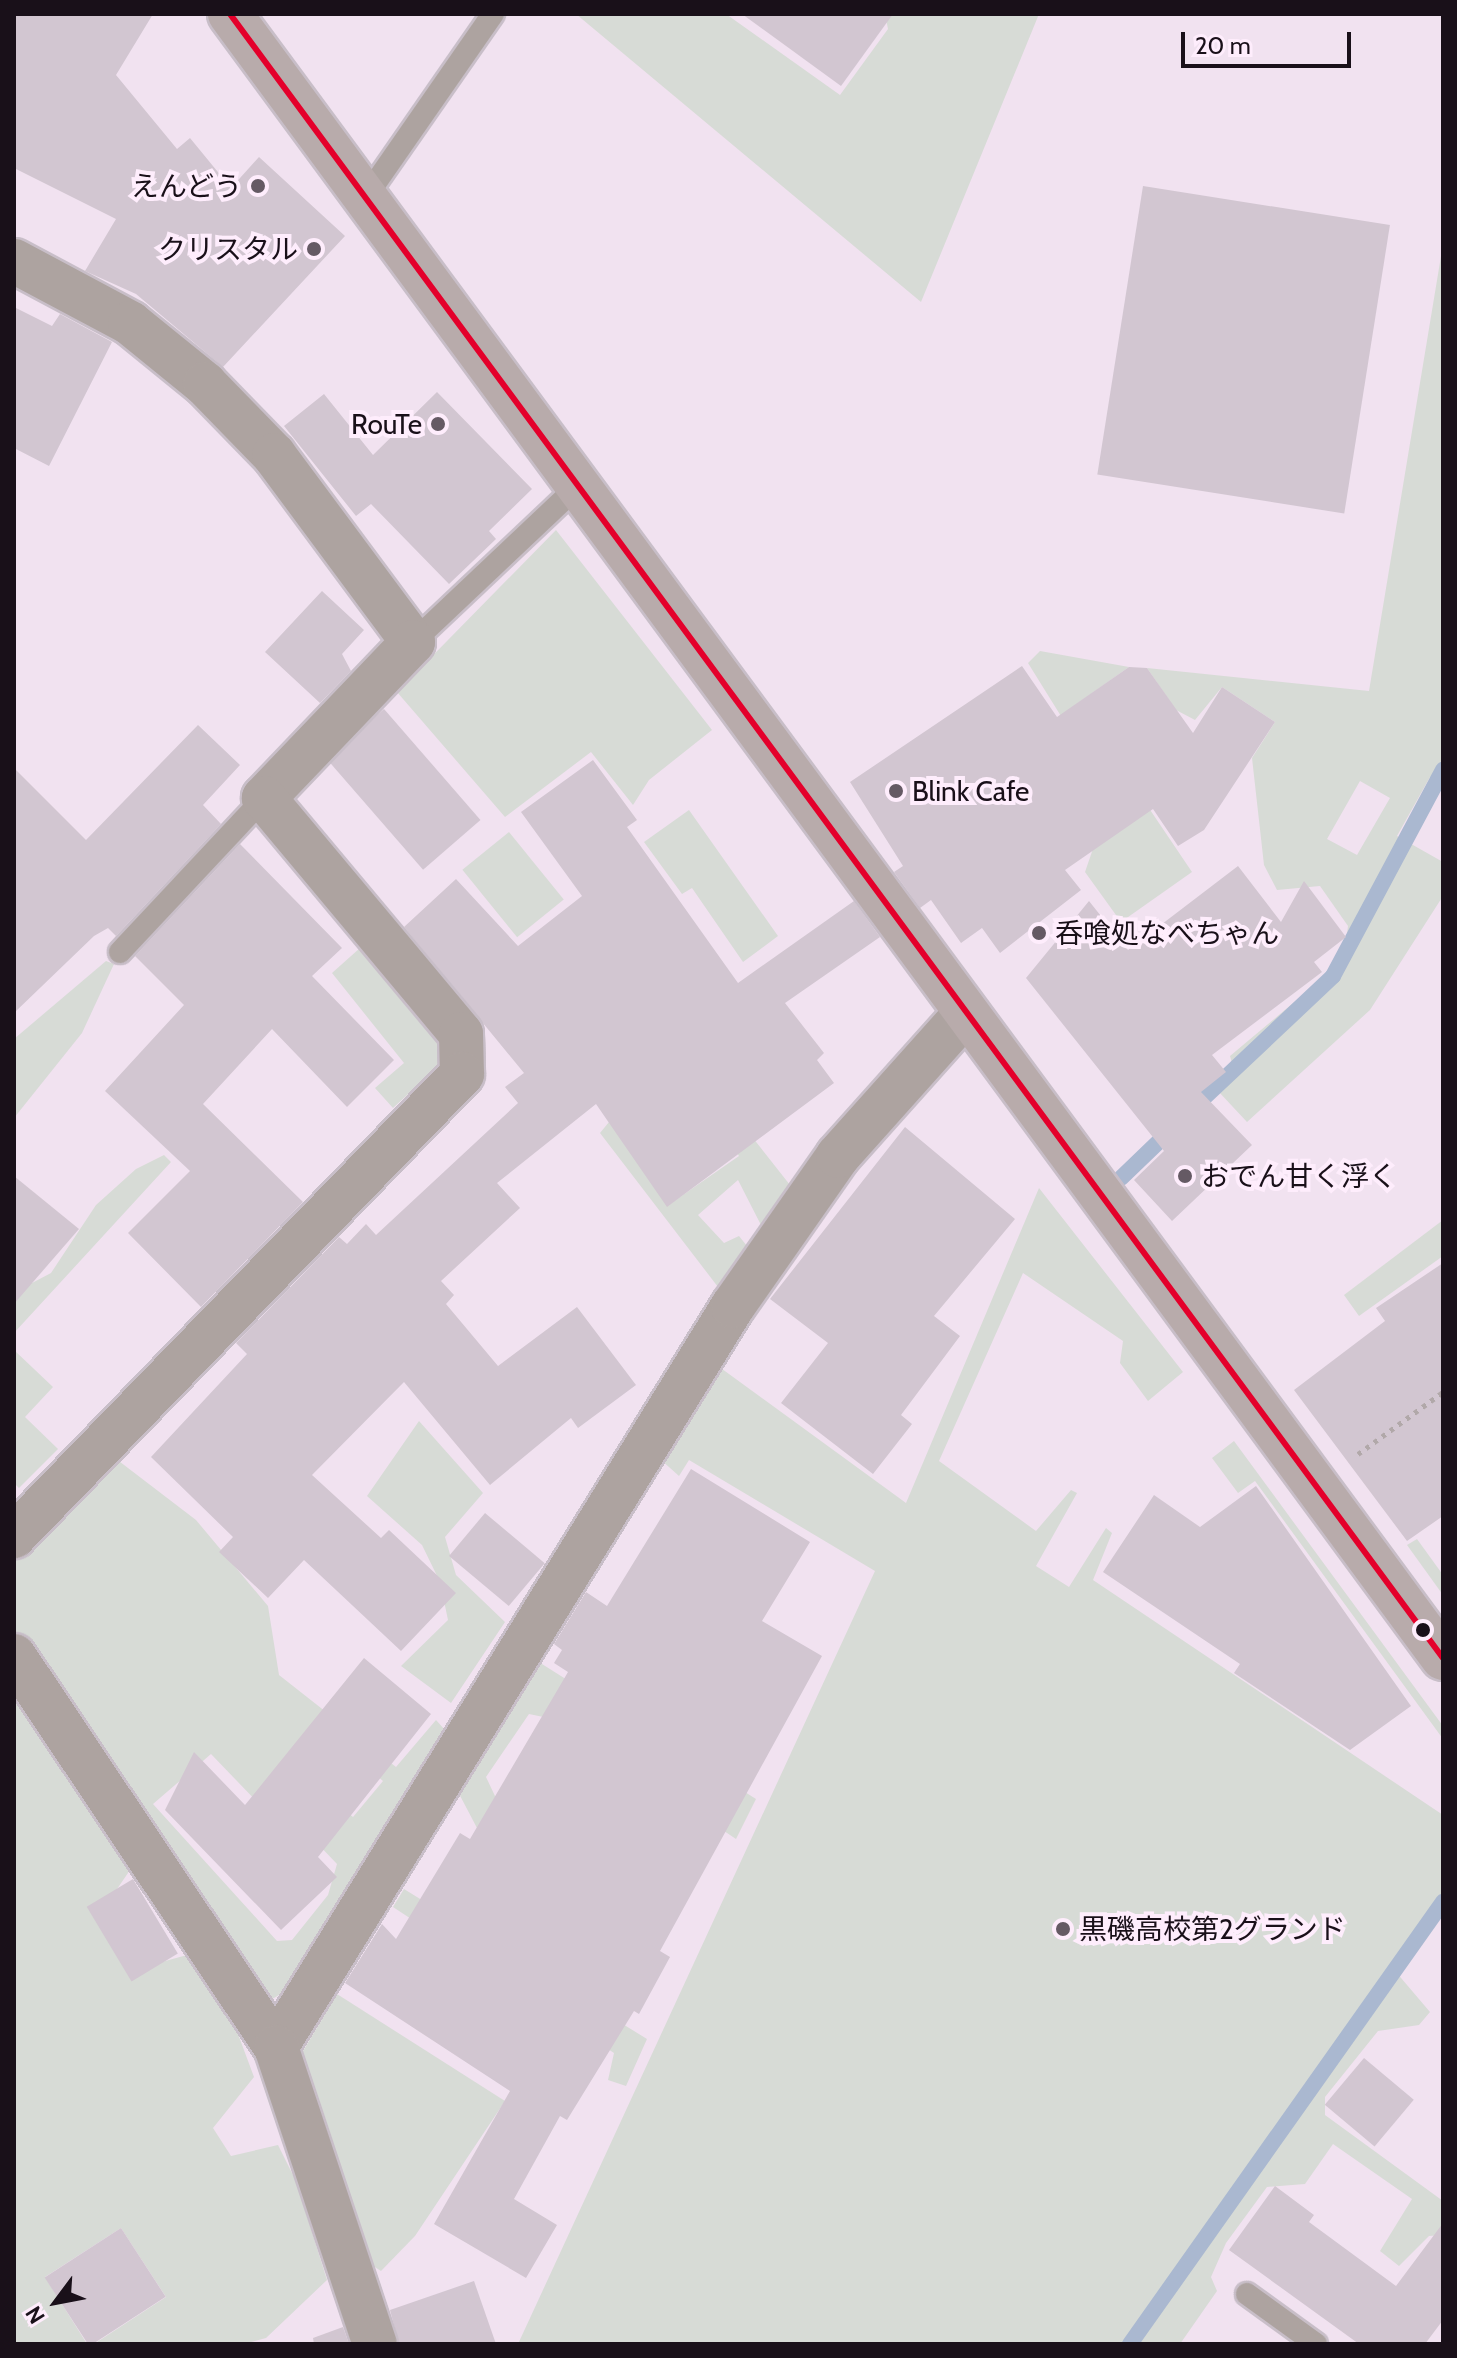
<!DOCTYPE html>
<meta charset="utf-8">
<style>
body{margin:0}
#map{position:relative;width:1457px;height:2358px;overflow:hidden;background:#f1e2f0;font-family:Cabin,"Noto Sans JP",sans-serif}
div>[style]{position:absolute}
.green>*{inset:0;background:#d7dbd6;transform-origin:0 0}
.stream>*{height:16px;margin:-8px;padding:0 8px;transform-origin:8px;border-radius:8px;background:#aab8d0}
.building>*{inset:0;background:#d2c6d1;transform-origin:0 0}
.path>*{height:5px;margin-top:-2.5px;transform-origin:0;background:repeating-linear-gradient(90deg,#b1a8a9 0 4px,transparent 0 10px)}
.roads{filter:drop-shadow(2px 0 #c8bec8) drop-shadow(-2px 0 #c8bec8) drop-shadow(0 2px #c8bec8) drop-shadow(0 -2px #c8bec8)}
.lane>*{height:22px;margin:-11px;padding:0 11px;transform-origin:11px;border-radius:11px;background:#ada3a0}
.street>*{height:44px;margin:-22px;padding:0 22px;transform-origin:22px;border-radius:22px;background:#ada3a0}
.secondary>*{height:44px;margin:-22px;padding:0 22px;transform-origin:22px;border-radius:22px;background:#b8abab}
.bus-1>*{height:6px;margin:-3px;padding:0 3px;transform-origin:3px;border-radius:3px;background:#e4002b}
.dots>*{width:22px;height:22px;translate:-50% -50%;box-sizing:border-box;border:4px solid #feedfc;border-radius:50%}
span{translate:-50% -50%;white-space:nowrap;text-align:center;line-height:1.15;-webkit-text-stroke:8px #feedfc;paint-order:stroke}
.poi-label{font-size:28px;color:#191019}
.right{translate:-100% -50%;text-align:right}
.left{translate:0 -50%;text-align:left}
.frame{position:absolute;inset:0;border:16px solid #191019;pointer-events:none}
.north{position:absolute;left:16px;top:2262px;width:80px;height:80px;-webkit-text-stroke:6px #feedfc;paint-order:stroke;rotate:238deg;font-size:22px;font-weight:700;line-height:32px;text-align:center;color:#191019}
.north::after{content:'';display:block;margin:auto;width:28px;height:36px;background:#191019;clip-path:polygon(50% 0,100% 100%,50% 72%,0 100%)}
.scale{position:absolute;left:1181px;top:32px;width:170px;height:36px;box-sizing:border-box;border:4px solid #191019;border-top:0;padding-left:10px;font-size:24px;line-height:28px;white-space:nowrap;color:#191019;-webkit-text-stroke:6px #feedfc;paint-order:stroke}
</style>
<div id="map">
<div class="green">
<div style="clip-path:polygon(576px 14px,726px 14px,840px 95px,888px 29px,885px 14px,1039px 14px,921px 302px)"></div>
<div style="clip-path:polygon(evenodd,1443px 244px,1443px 784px,1430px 777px,1397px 836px,1443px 862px,1443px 896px,1370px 1010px,1247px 1122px,1218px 1091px,1235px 1074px,1230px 1056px,1323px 978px,1345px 949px,1348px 926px,1320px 886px,1277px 890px,1264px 865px,1252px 758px,1275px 722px,1222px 687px,1195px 720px,1176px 710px,1147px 668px,1369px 691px,1443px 244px,1360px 781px,1390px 798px,1357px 855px,1327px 839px,1360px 781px)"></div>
<div style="clip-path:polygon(556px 530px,712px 730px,649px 780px,633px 805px,591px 752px,505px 817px,397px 692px)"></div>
<div style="clip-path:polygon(1040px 651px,1129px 667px,1078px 703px,1192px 872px,1121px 922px,1085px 872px,1096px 840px,1100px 779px,1028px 663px)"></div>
<div style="clip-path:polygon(689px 810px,778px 936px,743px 962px,692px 888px,682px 894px,644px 842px)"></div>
<div style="left:509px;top:832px;width:87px;height:60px;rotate:51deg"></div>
<div style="clip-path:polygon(360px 948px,438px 1041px,441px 1064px,393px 1108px,375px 1088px,404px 1063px,332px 973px)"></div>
<div style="clip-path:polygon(106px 961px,114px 964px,82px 1033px,14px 1118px,14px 1039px)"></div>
<div style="clip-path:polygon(evenodd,676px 1040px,790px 1185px,762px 1227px,738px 1180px,698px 1215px,724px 1243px,739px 1236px,747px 1246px,718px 1287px,600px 1133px,676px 1040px,708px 1111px,739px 1156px,667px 1206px,708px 1111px)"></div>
<div style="clip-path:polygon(164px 1155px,171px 1162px,14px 1333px,14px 1269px,32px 1283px,51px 1273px,96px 1205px,136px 1169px)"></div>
<div style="clip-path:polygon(1039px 1188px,1183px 1372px,1148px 1401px,1120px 1363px,1123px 1341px,1023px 1273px,939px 1461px,1036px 1531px,1071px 1490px,1077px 1493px,1036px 1566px,1069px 1587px,1106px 1528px,1112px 1533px,1093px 1580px,1443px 1815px,1443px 1893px,1390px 1965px,1430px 2012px,1419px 2025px,1378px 2031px,1325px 2097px,1325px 2115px,1443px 2201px,1443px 2235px,1429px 2236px,1399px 2266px,1380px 2251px,1412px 2199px,1333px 2144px,1305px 2184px,1267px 2187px,1226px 2243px,1211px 2277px,1217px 2291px,1180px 2344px,1128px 2344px,1319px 2066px,1123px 2344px,518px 2344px,875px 1571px,689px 1460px,679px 1476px,660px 1459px,718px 1366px,906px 1503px)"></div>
<div style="clip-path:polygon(1443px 1220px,1443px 1256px,1359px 1316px,1344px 1295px)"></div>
<div style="clip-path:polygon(14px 1350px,53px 1387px,25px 1417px,58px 1449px,19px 1488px,14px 1483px)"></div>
<div style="clip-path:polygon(419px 1421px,483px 1493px,445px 1537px,456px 1575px,505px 1622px,451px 1703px,401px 1666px,448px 1620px,440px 1582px,422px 1545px,367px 1496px)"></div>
<div style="clip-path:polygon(1234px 1441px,1443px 1726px,1443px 1739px,1255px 1481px,1238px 1493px,1212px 1458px)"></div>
<div style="clip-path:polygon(evenodd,111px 1455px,196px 1520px,268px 1606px,279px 1675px,396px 1767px,436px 1720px,445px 1730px,281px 1994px,265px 2003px,141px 1821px,128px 1873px,104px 1908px,140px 1968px,187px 1955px,238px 2034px,254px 2077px,213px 2128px,231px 2156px,278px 2145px,296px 2181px,327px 2280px,266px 2338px,244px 2344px,94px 2344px,166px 2297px,121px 2228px,45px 2277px,87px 2344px,14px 2344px,14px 1561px,111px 1455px,316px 1723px,383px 1781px,353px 1817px,285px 1759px,316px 1723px,111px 1455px,211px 1754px,287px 1833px,316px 1842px,337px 1864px,328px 1895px,292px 1940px,277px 1941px,153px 1804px,211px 1754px)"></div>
<div style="clip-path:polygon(1417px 1539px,1443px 1575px,1443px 1595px,1407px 1545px)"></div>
<div style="clip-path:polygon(534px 1659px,756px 1799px,736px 1839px,558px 1720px,529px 1714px,486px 1777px,495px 1796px,666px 1907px,477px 1828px,456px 1788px)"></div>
<div style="clip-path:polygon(404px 1889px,647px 2039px,626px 2086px,608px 2080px,614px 2053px,393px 1907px)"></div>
<div style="clip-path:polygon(337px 1994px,505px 2101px,415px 2236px,381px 2271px,367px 2262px,297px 2061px)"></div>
</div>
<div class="stream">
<div style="left:1191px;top:1110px;width:195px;rotate:-43.3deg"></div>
<div style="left:1333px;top:976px;width:234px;rotate:-61.9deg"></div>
<div style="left:1121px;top:1178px;width:71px;rotate:-43.9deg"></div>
<div style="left:1130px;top:2344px;width:542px;rotate:-54.7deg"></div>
</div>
<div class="building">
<div style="clip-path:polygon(14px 14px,153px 14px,116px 75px,177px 149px,190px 138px,231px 188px,259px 157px,345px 236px,223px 367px,136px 294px,85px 271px,116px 219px,14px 168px)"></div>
<div style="clip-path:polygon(742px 14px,893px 14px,841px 86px)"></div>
<div style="left:1143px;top:186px;width:250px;height:292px;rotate:9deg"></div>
<div style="clip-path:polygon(14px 307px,52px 326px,60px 314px,112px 342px,49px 466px,14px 448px)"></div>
<div style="clip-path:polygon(437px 392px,532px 489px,489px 531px,496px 539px,449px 584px,371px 504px,356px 516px,284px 426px,324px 394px,373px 455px)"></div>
<div style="clip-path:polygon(322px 591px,364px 630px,342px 654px,351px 671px,320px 703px,265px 652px)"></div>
<div style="clip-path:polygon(1022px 666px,1057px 717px,1129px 667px,1147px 668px,1193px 733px,1222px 687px,1275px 722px,1204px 830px,1178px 846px,1153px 809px,1065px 870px,1081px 890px,1000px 953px,982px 928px,961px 943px,931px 900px,920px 908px,894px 872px,903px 866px,850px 782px)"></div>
<div style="left:384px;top:709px;width:147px;height:76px;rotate:49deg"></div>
<div style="clip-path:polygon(198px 725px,240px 765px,203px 805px,221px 824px,116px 936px,108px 928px,94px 936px,14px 1013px,14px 768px,86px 840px)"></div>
<div style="clip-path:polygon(593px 760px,637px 820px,627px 827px,738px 983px,854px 901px,880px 937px,785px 1003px,824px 1053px,817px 1060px,834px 1083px,667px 1207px,596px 1104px,497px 1183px,520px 1208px,441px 1281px,454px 1295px,446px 1304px,498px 1366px,577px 1307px,636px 1385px,578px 1428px,571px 1418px,490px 1485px,404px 1382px,312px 1475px,381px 1538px,389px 1530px,456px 1593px,401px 1651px,304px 1560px,268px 1598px,219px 1552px,233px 1537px,151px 1457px,247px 1354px,236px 1343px,339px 1237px,347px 1244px,366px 1224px,376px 1235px,518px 1103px,505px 1087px,524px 1073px,404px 927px,456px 879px,518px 946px,582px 896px,521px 812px)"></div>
<div style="clip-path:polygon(240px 844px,342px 948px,312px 976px,394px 1060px,347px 1107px,272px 1029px,203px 1104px,303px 1202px,201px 1307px,128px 1233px,190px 1171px,105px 1091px,184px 1005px,135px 956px)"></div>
<div style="clip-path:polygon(1238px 866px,1281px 922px,1304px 881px,1346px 937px,1314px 962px,1322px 972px,1212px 1055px,1226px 1072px,1201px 1092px,1252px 1145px,1172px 1221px,1134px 1180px,1164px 1151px,1026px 978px,1089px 901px,1128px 950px)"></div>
<div style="clip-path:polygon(905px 1127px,1015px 1219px,934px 1316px,960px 1336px,901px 1415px,912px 1424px,873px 1474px,781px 1403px,828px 1343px,770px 1299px)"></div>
<div style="clip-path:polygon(14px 1176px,79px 1229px,14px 1304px)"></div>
<div style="clip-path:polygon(1443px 1263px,1443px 1516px,1407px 1541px,1294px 1390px,1385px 1321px,1376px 1308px)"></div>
<div style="clip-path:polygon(691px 1469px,810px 1542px,762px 1621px,822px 1656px,660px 1951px,670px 1957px,639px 2014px,634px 2011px,567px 2120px,560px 2116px,514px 2199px,557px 2225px,526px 2278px,434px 2224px,510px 2091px,345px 1983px,382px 1924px,396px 1939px,460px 1833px,470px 1839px,568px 1672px,554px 1663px,562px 1650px,554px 1644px,586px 1592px,607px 1606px)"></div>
<div style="clip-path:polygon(1256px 1486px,1411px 1706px,1350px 1750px,1234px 1673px,1240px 1664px,1103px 1572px,1154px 1495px,1200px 1527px)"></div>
<div style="left:485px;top:1513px;width:78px;height:56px;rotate:40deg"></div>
<div style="clip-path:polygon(364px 1658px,431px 1714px,318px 1857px,337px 1877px,281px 1930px,165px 1810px,194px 1752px,245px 1805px)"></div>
<div style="left:133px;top:1879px;width:87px;height:54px;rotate:59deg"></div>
<div style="left:1364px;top:2058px;width:65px;height:61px;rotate:40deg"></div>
<div style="clip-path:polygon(1275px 2186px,1314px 2215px,1309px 2222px,1396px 2286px,1443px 2223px,1443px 2320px,1425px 2344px,1359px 2344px,1229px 2250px)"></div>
<div style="left:121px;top:2228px;width:82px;height:91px;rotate:57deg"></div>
<div style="clip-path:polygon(474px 2281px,496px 2344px,399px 2344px,390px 2310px)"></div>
<div style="clip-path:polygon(343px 2327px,349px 2344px,314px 2344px,313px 2338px)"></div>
</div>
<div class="path">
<div style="left:1358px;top:1454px;width:105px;rotate:-36.1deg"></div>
</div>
<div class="roads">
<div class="lane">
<div style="left:365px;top:198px;width:224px;rotate:-55.2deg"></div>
<div style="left:413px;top:642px;width:227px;rotate:-43.4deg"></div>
<div style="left:120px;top:952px;width:211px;rotate:-46.9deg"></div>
<div style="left:1247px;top:2294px;width:85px;rotate:35.9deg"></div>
</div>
<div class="street">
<div style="left:14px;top:261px;width:132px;rotate:28.1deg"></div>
<div style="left:130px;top:323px;width:97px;rotate:39.1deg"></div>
<div style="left:205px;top:384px;width:99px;rotate:45.8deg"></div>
<div style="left:274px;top:455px;width:233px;rotate:53.4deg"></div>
<div style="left:413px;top:642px;width:216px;rotate:133.7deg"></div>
<div style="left:264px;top:798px;width:307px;rotate:50.1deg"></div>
<div style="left:461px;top:1034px;width:40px;rotate:88.6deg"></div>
<div style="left:462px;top:1074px;width:644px;rotate:134.12deg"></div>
<div style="left:14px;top:1656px;width:471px;rotate:56.2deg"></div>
<div style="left:276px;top:2047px;width:871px;rotate:-58.34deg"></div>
<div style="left:733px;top:1306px;width:183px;rotate:-55deg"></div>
<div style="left:838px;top:1156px;width:192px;rotate:-48.2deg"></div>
<div style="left:276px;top:2047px;width:313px;rotate:71.6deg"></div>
</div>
<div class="secondary">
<div style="left:230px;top:14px;width:2043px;rotate:53.58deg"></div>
</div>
</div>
<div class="bus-1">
<div style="left:230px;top:14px;width:2043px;rotate:53.58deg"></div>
</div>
<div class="dots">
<div style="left:258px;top:186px;background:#655a64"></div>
<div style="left:314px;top:249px;background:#655a64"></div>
<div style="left:438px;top:424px;background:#655a64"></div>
<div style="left:896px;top:791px;background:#655a64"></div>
<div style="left:1039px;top:933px;background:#655a64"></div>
<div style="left:1185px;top:1176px;background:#655a64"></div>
<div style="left:1423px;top:1630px;background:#191019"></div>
<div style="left:1063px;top:1929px;background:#655a64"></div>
</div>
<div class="poi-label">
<span class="right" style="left:242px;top:186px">えんどう</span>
<span class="right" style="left:298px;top:249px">クリスタル</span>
<span class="right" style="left:422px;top:424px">RouTe</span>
<span class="left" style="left:912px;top:791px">Blink Cafe</span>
<span class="left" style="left:1055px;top:933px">呑喰処なべちゃん</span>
<span class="left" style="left:1201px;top:1176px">おでん甘く浮く</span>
<span class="left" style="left:1079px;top:1929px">黒磯高校第2グランド</span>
</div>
<div class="frame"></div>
<div class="north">N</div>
<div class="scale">20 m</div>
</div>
